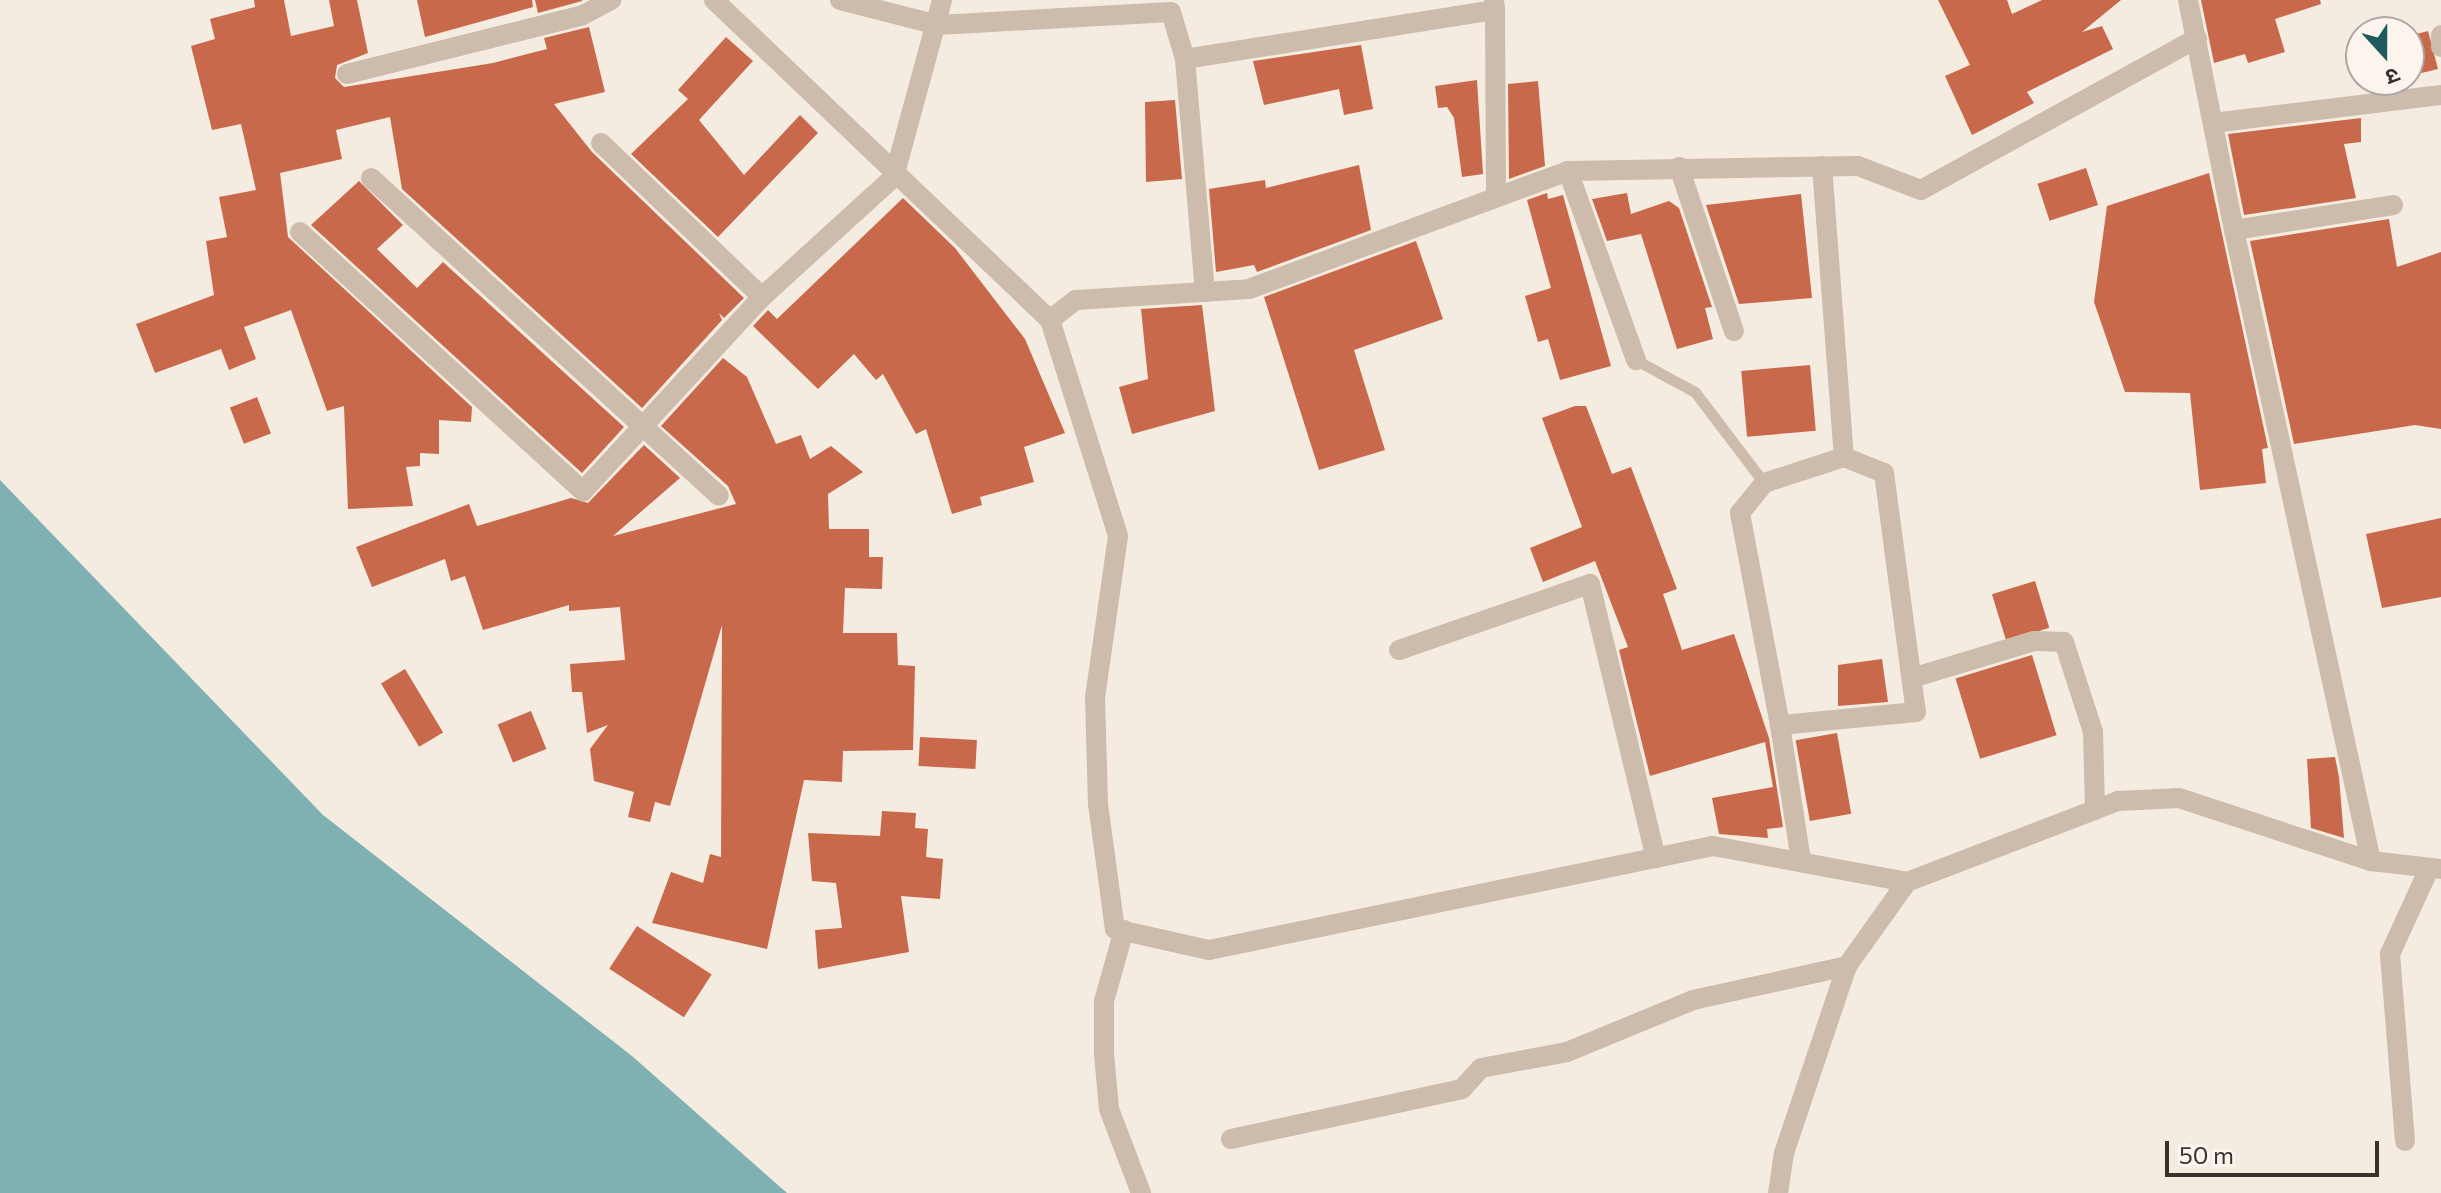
<!DOCTYPE html>
<meta charset="utf-8">
<style>
body{margin:0}
#map{position:relative;width:2441px;height:1193px;overflow:hidden;background:#f4ebe1;font-family:Commissioner,"Noto Sans Devanagari",sans-serif}
div>[style]{position:absolute}
.water>*{inset:0;background:#7fb0b2}
.building>*{inset:0;background:#c8694b;transform-origin:0 0}
.service>*{height:11px;margin:-5.5px;padding:0 5.5px;transform-origin:5.5px;border-radius:5.5px;background:#cdbbac}
.minor>*{height:20px;margin:-10px;padding:0 10px;transform-origin:10px;border-radius:10px;background:#cdbbac}
.tertiary>*{height:20px;margin:-10px;padding:0 10px;transform-origin:10px;border-radius:10px;background:#cdbbac}
span{translate:-50% -50%;white-space:nowrap;text-align:center;line-height:1.15;-webkit-text-stroke:6px #fbf5ee;paint-order:stroke}
.north{position:absolute;left:2345px;top:16px;width:80px;height:80px;box-sizing:border-box;background:#fbf5ee;border:2px solid #aea6a0;border-radius:50%;rotate:159deg;font-size:22px;font-weight:700;line-height:32px;text-align:center;color:#3b302b}
.north::after{content:'';display:block;margin:auto;width:28px;height:36px;background:#1f5a5e;clip-path:polygon(50% 0,100% 100%,50% 72%,0 100%)}
.scale{position:absolute;left:2165px;top:1141px;width:214px;height:36px;box-sizing:border-box;border:4px solid #3b302b;border-top:0;padding-left:10px;font-size:24px;line-height:28px;white-space:nowrap;color:#3b302b;-webkit-text-stroke:6px #fbf5ee;paint-order:stroke}
</style>
<div id="map">
<div class="water">
<div style="clip-path:polygon(0 480px,323px 815px,632px 1056px,787px 1193px,0 1193px)"></div>
</div>
<div class="building">
<div style="clip-path:polygon(254px 0,284px 0,291px 36px,334px 26px,329px 0,357px 0,368px 53px,337px 65px,335px 78px,344px 87px,493px 63px,547px 49px,544px 38px,589px 27px,605px 92px,554px 104px,592px 152px,744px 298px,724px 318px,719px 313px,722px 320px,642px 408px,402px 189px,390px 117px,336px 130px,342px 159px,280px 173px,288px 237px,472px 407px,471px 422px,439px 420px,439px 454px,420px 453px,420px 466px,406px 467px,413px 506px,348px 509px,344px 406px,327px 411px,291px 310px,244px 327px,256px 359px,229px 370px,221px 349px,155px 373px,136px 324px,214px 295px,206px 241px,227px 237px,219px 197px,256px 190px,241px 124px,212px 130px,191px 46px,215px 39px,210px 19px,255px 7px)"></div>
<div style="clip-path:polygon(417px 0,532px 0,533px 7px,425px 37px)"></div>
<div style="clip-path:polygon(535px 0,582px 0,582px 1px,538px 13px)"></div>
<div style="clip-path:polygon(1938px 0,2007px 0,2012px 14px,2042px 0,2121px 0,2082px 32px,2102px 26px,2113px 49px,2027px 92px,2034px 103px,1972px 135px,1945px 76px,1970px 65px)"></div>
<div style="clip-path:polygon(2201px 0,2320px 0,2321px 4px,2275px 19px,2285px 52px,2248px 63px,2245px 54px,2214px 63px)"></div>
<div style="clip-path:polygon(2428px 31px,2438px 69px,2409px 76px,2409px 36px)"></div>
<div style="clip-path:polygon(726px 37px,753px 61px,699px 120px,744px 175px,800px 115px,818px 133px,718px 237px,631px 154px,688px 99px,678px 90px)"></div>
<div style="clip-path:polygon(1361px 45px,1373px 109px,1344px 115px,1339px 89px,1264px 105px,1253px 61px)"></div>
<div style="clip-path:polygon(1477px 80px,1483px 174px,1462px 177px,1454px 118px,1447px 107px,1438px 108px,1435px 86px)"></div>
<div style="clip-path:polygon(1538px 81px,1545px 166px,1509px 179px,1508px 84px)"></div>
<div style="clip-path:polygon(1175px 100px,1182px 179px,1146px 182px,1145px 102px)"></div>
<div style="clip-path:polygon(2361px 118px,2361px 142px,2344px 144px,2356px 198px,2244px 215px,2228px 134px)"></div>
<div style="clip-path:polygon(1359px 165px,1371px 230px,1257px 272px,1254px 265px,1216px 272px,1209px 189px,1265px 180px,1266px 188px)"></div>
<div style="left:2086px;top:168px;width:39px;height:51px;rotate:72deg"></div>
<div style="clip-path:polygon(2209px 173px,2268px 448px,2262px 449px,2266px 483px,2200px 490px,2190px 393px,2125px 392px,2094px 302px,2107px 206px)"></div>
<div style="clip-path:polygon(359px 181px,403px 225px,377px 249px,417px 288px,443px 262px,624px 427px,582px 473px,311px 225px)"></div>
<div style="clip-path:polygon(1547px 193px,1548px 199px,1563px 195px,1611px 366px,1560px 380px,1548px 339px,1538px 342px,1525px 296px,1551px 288px,1527px 200px)"></div>
<div style="clip-path:polygon(1627px 193px,1631px 214px,1669px 201px,1679px 208px,1712px 307px,1705px 308px,1713px 339px,1677px 349px,1641px 234px,1607px 241px,1592px 199px)"></div>
<div style="clip-path:polygon(1801px 194px,1812px 298px,1739px 304px,1706px 205px)"></div>
<div style="clip-path:polygon(903px 198px,955px 248px,1025px 339px,1065px 433px,1024px 447px,1034px 482px,980px 497px,982px 505px,952px 514px,926px 429px,916px 434px,883px 374px,876px 380px,854px 354px,818px 389px,753px 326px,768px 310px,777px 319px)"></div>
<div style="clip-path:polygon(2389px 219px,2397px 267px,2441px 252px,2441px 429px,2415px 425px,2294px 444px,2250px 241px)"></div>
<div style="clip-path:polygon(1416px 241px,1443px 319px,1354px 350px,1385px 450px,1319px 470px,1264px 297px)"></div>
<div style="clip-path:polygon(1202px 305px,1215px 411px,1132px 434px,1119px 387px,1148px 379px,1141px 309px)"></div>
<div style="clip-path:polygon(723px 358px,747px 377px,776px 444px,801px 435px,810px 459px,831px 446px,863px 472px,828px 494px,829px 529px,869px 529px,869px 557px,883px 557px,882px 589px,845px 588px,843px 633px,897px 633px,898px 665px,915px 666px,913px 750px,843px 751px,842px 782px,804px 780px,767px 949px,652px 923px,671px 872px,703px 883px,710px 854px,721px 857px,722px 625px,670px 806px,655px 802px,650px 822px,628px 817px,634px 792px,594px 781px,590px 749px,608px 725px,587px 733px,582px 692px,572px 692px,570px 664px,625px 660px,620px 607px,569px 611px,569px 605px,483px 630px,465px 576px,451px 581px,445px 559px,372px 587px,356px 547px,469px 504px,477px 526px,571px 498px,588px 503px,644px 445px,680px 478px,613px 536px,736px 504px,728px 486px,661px 426px)"></div>
<div style="left:1810px;top:365px;width:66px;height:69px;rotate:85deg"></div>
<div style="left:257px;top:397px;width:39px;height:29px;rotate:69deg"></div>
<div style="clip-path:polygon(1575px 406px,1586px 406px,1612px 474px,1631px 467px,1677px 589px,1663px 594px,1682px 650px,1734px 634px,1769px 738px,1783px 827px,1767px 829px,1768px 838px,1719px 834px,1712px 798px,1773px 787px,1765px 742px,1650px 776px,1619px 650px,1628px 647px,1595px 561px,1543px 582px,1530px 548px,1582px 527px,1542px 418px)"></div>
<div style="clip-path:polygon(2441px 518px,2441px 597px,2382px 608px,2366px 534px)"></div>
<div style="left:2035px;top:581px;width:49px;height:45px;rotate:73deg"></div>
<div style="left:2032px;top:655px;width:84px;height:80px;rotate:73deg"></div>
<div style="clip-path:polygon(1882px 659px,1888px 702px,1838px 706px,1838px 665px)"></div>
<div style="left:405px;top:669px;width:74px;height:28px;rotate:59deg"></div>
<div style="left:531px;top:711px;width:41px;height:36px;rotate:68deg"></div>
<div style="left:1837px;top:733px;width:82px;height:42px;rotate:80deg"></div>
<div style="left:920px;top:737px;width:57px;height:29px;rotate:3deg"></div>
<div style="clip-path:polygon(2335px 757px,2339px 777px,2344px 838px,2311px 828px,2307px 759px)"></div>
<div style="clip-path:polygon(882px 811px,916px 813px,915px 828px,928px 829px,926px 857px,943px 859px,940px 899px,901px 896px,909px 952px,818px 969px,815px 930px,842px 928px,836px 883px,812px 881px,808px 833px,880px 836px)"></div>
<div style="left:637px;top:926px;width:89px;height:51px;rotate:33deg"></div>
</div>
<div class="service">
<div style="left:1636px;top:360px;width:67px;rotate:28.5deg"></div>
<div style="left:1695px;top:392px;width:114px;rotate:52.8deg"></div>
</div>
<div class="minor">
<div style="left:840px;top:0;width:101px;rotate:14.3deg"></div>
<div style="left:938px;top:25px;width:233px;rotate:-3.2deg"></div>
<div style="left:1171px;top:12px;width:49px;rotate:73.4deg"></div>
<div style="left:1185px;top:59px;width:314px;rotate:-9deg"></div>
<div style="left:1495px;top:10px;width:10px;rotate:-96deg"></div>
<div style="left:2188px;top:0;width:235px;rotate:78.7deg"></div>
<div style="left:2234px;top:230px;width:161px;rotate:-8.9deg"></div>
<div style="left:1495px;top:10px;width:184px;rotate:89.7deg"></div>
<div style="left:2441px;top:35px;width:12px;rotate:90deg"></div>
<div style="left:1185px;top:59px;width:234px;rotate:85.1deg"></div>
<div style="left:347px;top:74px;width:243px;rotate:-14deg"></div>
<div style="left:583px;top:15px;width:32px;rotate:-28deg"></div>
<div style="left:2213px;top:123px;width:230px;rotate:-7deg"></div>
<div style="left:601px;top:143px;width:223px;rotate:43.7deg"></div>
<div style="left:1822px;top:166px;width:292px;rotate:85.7deg"></div>
<div style="left:1844px;top:457px;width:43px;rotate:21.8deg"></div>
<div style="left:1884px;top:473px;width:241px;rotate:82.4deg"></div>
<div style="left:1916px;top:712px;width:137px;rotate:174.5deg"></div>
<div style="left:1780px;top:725px;width:216px;rotate:-100.7deg"></div>
<div style="left:1740px;top:513px;width:38px;rotate:-51deg"></div>
<div style="left:1764px;top:483px;width:84px;rotate:-18deg"></div>
<div style="left:1679px;top:167px;width:173px;rotate:71.5deg"></div>
<div style="left:1568px;top:171px;width:201px;rotate:70.2deg"></div>
<div style="left:371px;top:178px;width:471px;rotate:42.4deg"></div>
<div style="left:2234px;top:230px;width:646px;rotate:77.75deg"></div>
<div style="left:300px;top:232px;width:384px;rotate:42.5deg"></div>
<div style="left:583px;top:491px;width:264px;rotate:-47.3deg"></div>
<div style="left:762px;top:297px;width:178px;rotate:-42.3deg"></div>
<div style="left:894px;top:177px;width:183px;rotate:-74.8deg"></div>
<div style="left:1050px;top:320px;width:33px;rotate:-38deg"></div>
<div style="left:1076px;top:300px;width:173px;rotate:-3.6deg"></div>
<div style="left:1249px;top:289px;width:340px;rotate:-20.3deg"></div>
<div style="left:1568px;top:171px;width:290px;rotate:-1deg"></div>
<div style="left:1858px;top:166px;width:67px;rotate:20.9deg"></div>
<div style="left:1921px;top:190px;width:315px;rotate:-28.8deg"></div>
<div style="left:1399px;top:650px;width:202px;rotate:-19.1deg"></div>
<div style="left:1590px;top:584px;width:282px;rotate:76.5deg"></div>
<div style="left:1912px;top:678px;width:127px;rotate:-16.9deg"></div>
<div style="left:2034px;top:641px;width:30px;rotate:2deg"></div>
<div style="left:2064px;top:642px;width:95px;rotate:72.1deg"></div>
<div style="left:2093px;top:732px;width:78px;rotate:88.5deg"></div>
<div style="left:1780px;top:725px;width:138px;rotate:81.2deg"></div>
<div style="left:1124px;top:930px;width:74px;rotate:105.7deg"></div>
<div style="left:1104px;top:1001px;width:53px;rotate:90deg"></div>
<div style="left:1104px;top:1054px;width:55px;rotate:84.8deg"></div>
<div style="left:1109px;top:1109px;width:90px;rotate:69.1deg"></div>
<div style="left:1231px;top:1139px;width:236px;rotate:-12.2deg"></div>
<div style="left:1462px;top:1089px;width:28px;rotate:-48deg"></div>
<div style="left:1481px;top:1068px;width:87px;rotate:-10.5deg"></div>
<div style="left:1567px;top:1052px;width:136px;rotate:-22.4deg"></div>
<div style="left:1693px;top:1000px;width:158px;rotate:-12.4deg"></div>
<div style="left:2405px;top:1141px;width:188px;rotate:-94.6deg"></div>
<div style="left:2390px;top:954px;width:91px;rotate:-65.4deg"></div>
<div style="left:1778px;top:1193px;width:40px;rotate:-81.5deg"></div>
<div style="left:1784px;top:1153px;width:197px;rotate:-71.4deg"></div>
<div style="left:1847px;top:966px;width:103px;rotate:-54.5deg"></div>
</div>
<div class="tertiary">
<div style="left:714px;top:0;width:464px;rotate:43.6deg"></div>
<div style="left:1050px;top:320px;width:226px;rotate:72.5deg"></div>
<div style="left:1118px;top:536px;width:163px;rotate:98.1deg"></div>
<div style="left:1095px;top:697px;width:107px;rotate:88.4deg"></div>
<div style="left:1098px;top:804px;width:126px;rotate:82.3deg"></div>
<div style="left:1115px;top:929px;width:96px;rotate:12.6deg"></div>
<div style="left:1209px;top:950px;width:515px;rotate:-11.66deg"></div>
<div style="left:1713px;top:846px;width:197px;rotate:10.5deg"></div>
<div style="left:1907px;top:882px;width:226px;rotate:-21deg"></div>
<div style="left:2118px;top:801px;width:61px;rotate:-2.8deg"></div>
<div style="left:2179px;top:798px;width:202px;rotate:18.2deg"></div>
<div style="left:2371px;top:861px;width:70px;rotate:6.5deg"></div>
</div>
<div class="north">उ</div>
<div class="scale">50 m</div>
</div>
